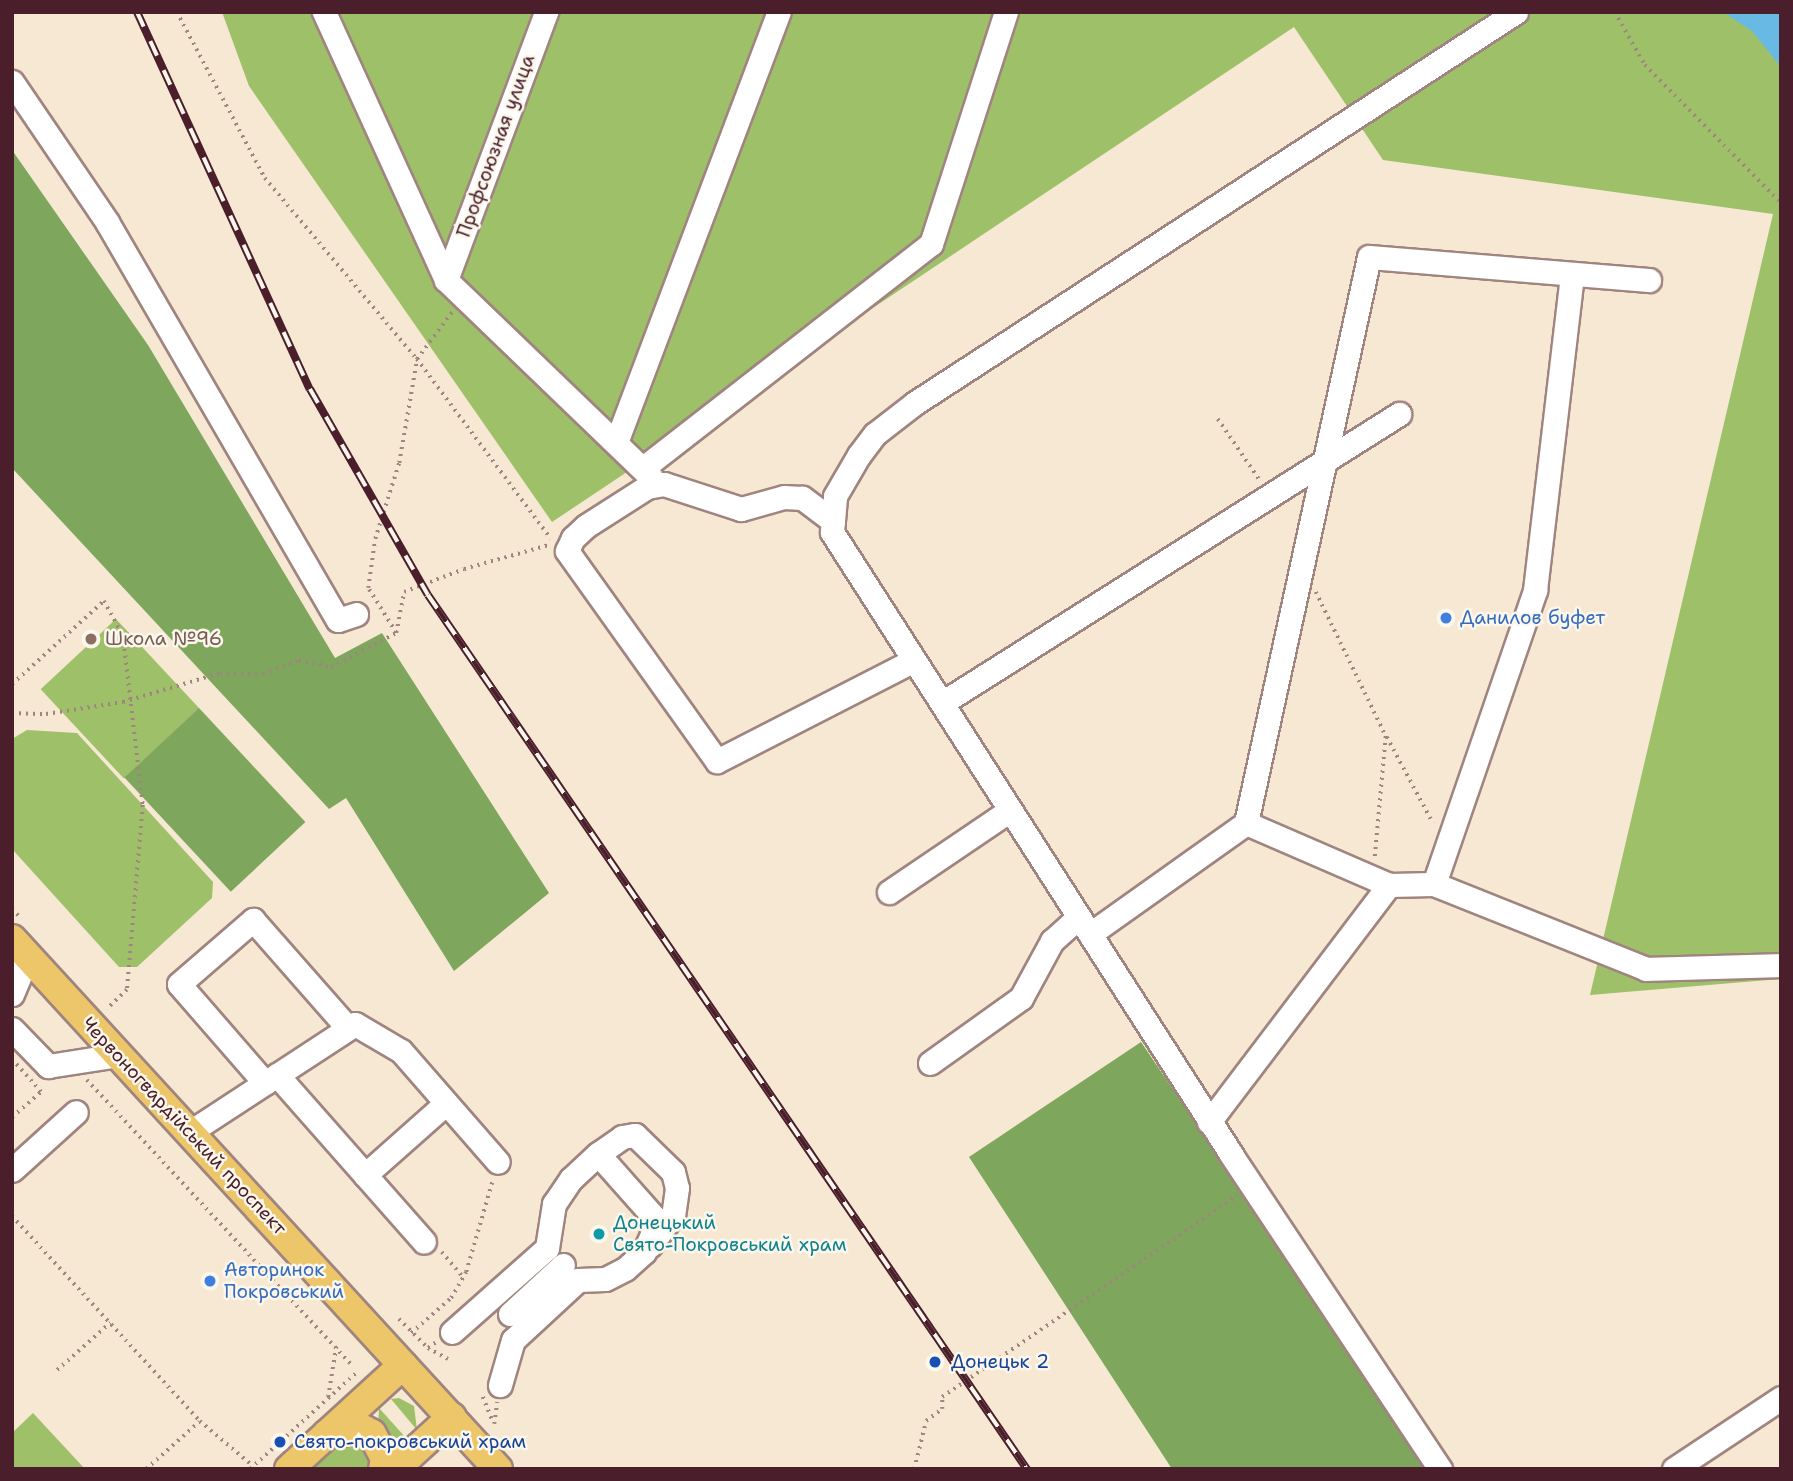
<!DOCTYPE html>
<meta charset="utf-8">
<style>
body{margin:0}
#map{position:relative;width:1793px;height:1481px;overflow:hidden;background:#f6e8d3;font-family:"Shantell Sans",sans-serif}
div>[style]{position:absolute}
.green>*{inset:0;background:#9ec069;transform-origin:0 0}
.forest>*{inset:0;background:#7ea65d;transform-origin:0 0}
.water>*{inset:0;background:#68b9e3}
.path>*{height:3.5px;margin-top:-1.75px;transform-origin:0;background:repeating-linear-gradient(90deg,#a0847f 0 2px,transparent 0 7px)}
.roads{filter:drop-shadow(2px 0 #a0847f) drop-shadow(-2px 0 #a0847f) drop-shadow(0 2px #a0847f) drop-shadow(0 -2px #a0847f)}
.minor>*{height:23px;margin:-11.5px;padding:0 11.5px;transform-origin:11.5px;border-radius:11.5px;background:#fff}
.major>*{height:28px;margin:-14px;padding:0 14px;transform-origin:14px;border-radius:14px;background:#ecc669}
.rail>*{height:8px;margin-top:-4px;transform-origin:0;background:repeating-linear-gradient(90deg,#fbf7ec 0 16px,#4a1f2b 0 32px);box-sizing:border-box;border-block:2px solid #4a1f2b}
.dots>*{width:19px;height:19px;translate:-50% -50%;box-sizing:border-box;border:4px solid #fbf7ec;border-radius:50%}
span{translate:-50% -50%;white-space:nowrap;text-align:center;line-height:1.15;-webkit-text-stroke:5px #fbf7ec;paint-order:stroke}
.street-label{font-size:19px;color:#4a1f2b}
.shop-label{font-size:19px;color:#366cbe}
.left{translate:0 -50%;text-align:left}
.education-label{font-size:19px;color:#785e54}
.culture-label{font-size:19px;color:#0d838f}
.transit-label{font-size:19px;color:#164399}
.frame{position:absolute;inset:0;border:14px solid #4a1f2b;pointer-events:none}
</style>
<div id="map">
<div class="green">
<div style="clip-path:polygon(222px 12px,1781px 12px,1781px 979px,1590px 995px,1773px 214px,1383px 160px,1294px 27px,552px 522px,249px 86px)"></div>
<div style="left:116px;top:619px;width:122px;height:103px;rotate:47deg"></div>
<div style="clip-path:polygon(27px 730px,77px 733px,213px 882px,212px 898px,137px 967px,119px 967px,12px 849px,12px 739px)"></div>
<div style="clip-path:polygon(399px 1398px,414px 1406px,417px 1430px,391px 1399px)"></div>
<div style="clip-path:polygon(379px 1408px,407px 1439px,389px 1438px,378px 1426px)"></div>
<div style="clip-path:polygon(33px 1413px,85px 1469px,12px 1469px,12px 1433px)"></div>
<div style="clip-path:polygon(356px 1440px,371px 1463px,367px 1469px,312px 1469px,343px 1442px)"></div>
</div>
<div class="forest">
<div style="clip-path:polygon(12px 150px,148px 345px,335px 658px,382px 633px,549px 893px,454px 971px,346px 798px,329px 809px,12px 468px)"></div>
<div style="left:199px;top:708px;width:156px;height:102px;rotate:47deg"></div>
<div style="clip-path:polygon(1141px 1042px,1430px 1469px,1172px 1469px,969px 1157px)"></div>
</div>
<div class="water">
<div style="clip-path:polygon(1723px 12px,1781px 12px,1781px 67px,1752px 31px)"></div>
</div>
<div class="path">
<div style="left:177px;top:12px;width:188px;rotate:62.1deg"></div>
<div style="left:265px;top:178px;width:236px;rotate:50deg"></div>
<div style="left:417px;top:359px;width:224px;rotate:53.3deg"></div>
<div style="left:1615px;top:12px;width:61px;rotate:60.5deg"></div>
<div style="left:1645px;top:65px;width:194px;rotate:45.4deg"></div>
<div style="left:1218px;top:419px;width:73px;rotate:55.7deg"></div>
<div style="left:1316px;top:592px;width:160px;rotate:64.1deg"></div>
<div style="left:1386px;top:736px;width:122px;rotate:95.2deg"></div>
<div style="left:396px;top:633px;width:53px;rotate:-121.9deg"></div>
<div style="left:368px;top:588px;width:49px;rotate:-81.9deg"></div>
<div style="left:375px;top:539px;width:80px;rotate:-72.5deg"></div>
<div style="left:399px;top:463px;width:106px;rotate:-80.2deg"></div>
<div style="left:417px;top:359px;width:59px;rotate:-53.3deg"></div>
<div style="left:12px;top:684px;width:124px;rotate:-42.1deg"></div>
<div style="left:104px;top:601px;width:39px;rotate:61deg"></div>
<div style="left:123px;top:635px;width:171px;rotate:83.3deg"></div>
<div style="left:143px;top:805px;width:186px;rotate:94.9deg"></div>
<div style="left:127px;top:990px;width:28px;rotate:136deg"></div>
<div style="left:12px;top:713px;width:34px;rotate:2deg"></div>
<div style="left:46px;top:714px;width:78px;rotate:-8.9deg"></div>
<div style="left:123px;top:702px;width:101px;rotate:-16.6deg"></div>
<div style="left:220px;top:673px;width:43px;rotate:1.3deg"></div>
<div style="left:263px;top:674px;width:39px;rotate:-21deg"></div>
<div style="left:299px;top:660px;width:33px;rotate:12deg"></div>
<div style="left:331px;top:667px;width:73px;rotate:-27.6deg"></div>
<div style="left:396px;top:633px;width:42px;rotate:-79deg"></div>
<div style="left:404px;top:592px;width:64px;rotate:-21deg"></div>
<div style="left:464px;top:569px;width:88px;rotate:-15.8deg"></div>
<div style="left:1387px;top:737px;width:98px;rotate:61.9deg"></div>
<div style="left:12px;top:909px;width:13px;rotate:45deg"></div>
<div style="left:87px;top:1080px;width:389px;rotate:47.1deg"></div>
<div style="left:12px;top:1117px;width:38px;rotate:-41deg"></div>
<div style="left:41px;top:1092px;width:40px;rotate:-132deg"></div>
<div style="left:12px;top:1216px;width:278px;rotate:47.5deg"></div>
<div style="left:200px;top:1421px;width:70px;rotate:40.3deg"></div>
<div style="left:442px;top:1252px;width:33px;rotate:50deg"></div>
<div style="left:399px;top:1319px;width:41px;rotate:45deg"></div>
<div style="left:428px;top:1348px;width:9px;rotate:-36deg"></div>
<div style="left:411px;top:1333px;width:53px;rotate:-41.2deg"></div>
<div style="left:451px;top:1298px;width:30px;rotate:-60deg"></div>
<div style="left:466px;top:1272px;width:97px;rotate:-73.8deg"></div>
<div style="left:428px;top:1348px;width:23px;rotate:29deg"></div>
<div style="left:57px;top:1370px;width:71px;rotate:-41.6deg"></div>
<div style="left:328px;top:1397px;width:51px;rotate:-80.9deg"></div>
<div style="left:483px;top:1397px;width:27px;rotate:68deg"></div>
<div style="left:494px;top:1424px;width:22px;rotate:-82deg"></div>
<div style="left:146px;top:1469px;width:71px;rotate:-41.6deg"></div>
<div style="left:250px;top:1469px;width:146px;rotate:-42.2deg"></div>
<div style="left:914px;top:1469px;width:49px;rotate:-76deg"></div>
<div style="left:926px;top:1421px;width:20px;rotate:-37deg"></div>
<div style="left:942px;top:1409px;width:12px;rotate:-90deg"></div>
<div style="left:942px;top:1397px;width:358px;rotate:-34.3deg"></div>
</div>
<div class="roads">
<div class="minor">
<div style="left:324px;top:12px;width:294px;rotate:65.5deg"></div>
<div style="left:446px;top:280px;width:284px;rotate:43.9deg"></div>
<div style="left:12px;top:82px;width:169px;rotate:55.8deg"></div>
<div style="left:107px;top:222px;width:460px;rotate:59.9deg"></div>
<div style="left:338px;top:620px;width:19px;rotate:-18deg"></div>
<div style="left:446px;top:280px;width:286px;rotate:-69.5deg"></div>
<div style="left:617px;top:440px;width:458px;rotate:-69.3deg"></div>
<div style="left:643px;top:468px;width:365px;rotate:-37.9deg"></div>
<div style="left:931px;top:244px;width:244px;rotate:-72.1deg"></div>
<div style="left:833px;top:521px;width:39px;rotate:-143deg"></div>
<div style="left:802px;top:498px;width:18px;rotate:-177deg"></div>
<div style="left:784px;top:497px;width:45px;rotate:164.4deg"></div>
<div style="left:741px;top:509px;width:81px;rotate:-162deg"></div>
<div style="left:664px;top:484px;width:17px;rotate:170deg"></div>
<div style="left:647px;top:487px;width:72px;rotate:147.4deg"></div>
<div style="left:586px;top:526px;width:18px;rotate:137deg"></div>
<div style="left:573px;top:538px;width:14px;rotate:115deg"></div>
<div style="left:567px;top:551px;width:258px;rotate:54.5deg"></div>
<div style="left:717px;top:761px;width:221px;rotate:-27.1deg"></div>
<div style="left:942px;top:703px;width:541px;rotate:-32.31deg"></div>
<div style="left:1246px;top:823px;width:579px;rotate:-77.74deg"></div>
<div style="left:1369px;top:257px;width:281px;rotate:4.7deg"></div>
<div style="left:1434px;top:884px;width:228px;rotate:21.8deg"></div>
<div style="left:1646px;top:969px;width:135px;rotate:-1.7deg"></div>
<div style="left:889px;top:892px;width:146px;rotate:-34.1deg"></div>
<div style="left:1090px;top:934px;width:191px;rotate:-35.4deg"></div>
<div style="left:1246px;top:823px;width:156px;rotate:23.4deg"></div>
<div style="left:1389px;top:885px;width:45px;rotate:-1.3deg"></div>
<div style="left:1434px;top:884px;width:311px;rotate:-71deg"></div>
<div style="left:1535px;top:590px;width:318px;rotate:-83.3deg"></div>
<div style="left:12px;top:994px;width:41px;rotate:-67.2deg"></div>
<div style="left:12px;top:1029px;width:52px;rotate:45.8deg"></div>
<div style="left:48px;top:1066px;width:72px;rotate:-8.8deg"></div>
<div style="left:930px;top:1063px;width:112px;rotate:-35.5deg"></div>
<div style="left:1021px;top:998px;width:65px;rotate:-61.5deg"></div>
<div style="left:1052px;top:941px;width:36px;rotate:-42deg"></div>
<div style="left:277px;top:1075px;width:222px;rotate:48.6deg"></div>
<div style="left:265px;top:1083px;width:131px;rotate:-131deg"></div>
<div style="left:179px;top:984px;width:98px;rotate:-40.9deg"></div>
<div style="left:253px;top:920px;width:144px;rotate:48.7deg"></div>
<div style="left:1209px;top:1122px;width:298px;rotate:-52.8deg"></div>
<div style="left:190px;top:1132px;width:197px;rotate:-33.2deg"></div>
<div style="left:355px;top:1024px;width:53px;rotate:30.4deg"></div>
<div style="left:401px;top:1051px;width:147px;rotate:48.9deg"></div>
<div style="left:598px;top:1154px;width:29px;rotate:-35deg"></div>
<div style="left:622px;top:1137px;width:13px;rotate:-9deg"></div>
<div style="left:635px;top:1135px;width:53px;rotate:44.2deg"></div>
<div style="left:673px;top:1172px;width:16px;rotate:76deg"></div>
<div style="left:677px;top:1188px;width:27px;rotate:98deg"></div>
<div style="left:673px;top:1215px;width:38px;rotate:127deg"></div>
<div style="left:12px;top:1170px;width:86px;rotate:-42.2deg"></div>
<div style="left:365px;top:1175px;width:108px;rotate:-41.6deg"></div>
<div style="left:510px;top:1314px;width:72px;rotate:-42.8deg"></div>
<div style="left:452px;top:1332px;width:127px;rotate:-41.5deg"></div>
<div style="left:547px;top:1248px;width:45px;rotate:-81deg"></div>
<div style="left:554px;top:1204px;width:30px;rotate:-56deg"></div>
<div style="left:571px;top:1179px;width:37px;rotate:-43deg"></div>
<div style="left:598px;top:1154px;width:83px;rotate:48.4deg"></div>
<div style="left:653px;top:1216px;width:14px;rotate:86deg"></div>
<div style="left:654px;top:1230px;width:24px;rotate:114deg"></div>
<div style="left:644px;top:1252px;width:25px;rotate:138deg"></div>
<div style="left:625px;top:1269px;width:22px;rotate:153deg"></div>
<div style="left:605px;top:1279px;width:27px;rotate:178deg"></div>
<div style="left:578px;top:1280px;width:88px;rotate:137.3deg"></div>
<div style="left:513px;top:1340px;width:47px;rotate:106.1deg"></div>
<div style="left:1440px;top:1469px;width:378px;rotate:-123.6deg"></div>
<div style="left:1231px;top:1154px;width:739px;rotate:-122.68deg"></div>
<div style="left:832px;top:532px;width:36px;rotate:-85deg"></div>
<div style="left:835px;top:496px;width:48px;rotate:-59.7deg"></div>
<div style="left:859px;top:455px;width:26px;rotate:-53deg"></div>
<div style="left:875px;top:434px;width:51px;rotate:-37.8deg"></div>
<div style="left:915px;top:403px;width:717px;rotate:-33.05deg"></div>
<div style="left:1674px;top:1469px;width:128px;rotate:-33.6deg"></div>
</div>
<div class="major">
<div style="left:12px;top:939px;width:719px;rotate:47.48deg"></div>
<div style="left:327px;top:1434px;width:36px;rotate:-8deg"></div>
<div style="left:363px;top:1429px;width:10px;rotate:29deg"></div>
<div style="left:372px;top:1434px;width:27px;rotate:62deg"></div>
<div style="left:385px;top:1458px;width:11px;rotate:100deg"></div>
<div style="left:289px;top:1469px;width:154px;rotate:-42.4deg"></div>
<div style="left:395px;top:1469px;width:77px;rotate:-42.4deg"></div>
</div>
</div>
<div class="rail">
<div style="left:137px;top:12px;width:415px;rotate:65.4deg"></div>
<div style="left:310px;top:389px;width:237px;rotate:60.2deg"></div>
<div style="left:428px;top:595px;width:1060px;rotate:55.58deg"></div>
</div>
<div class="dots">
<div style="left:1446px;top:618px;background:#3f7fe0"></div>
<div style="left:91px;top:639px;background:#8d6e63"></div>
<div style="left:599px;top:1234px;background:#0f9aa8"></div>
<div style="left:210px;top:1281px;background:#3f7fe0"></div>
<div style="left:935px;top:1362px;background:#1a4fb4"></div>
<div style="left:280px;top:1442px;background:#1a4fb4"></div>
</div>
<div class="street-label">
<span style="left:496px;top:146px;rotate:-70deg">Профсоюзная улица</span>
<span style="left:184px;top:1126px;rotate:47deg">Червоногвардійський проспект</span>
</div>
<div class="shop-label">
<span class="left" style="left:1460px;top:618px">Данилов буфет</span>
<span class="left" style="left:224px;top:1281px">Авторинок<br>Покровський</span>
</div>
<div class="education-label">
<span class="left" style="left:105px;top:639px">Школа №96</span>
</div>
<div class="culture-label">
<span class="left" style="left:613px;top:1234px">Донецький<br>Свято-Покровський храм</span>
</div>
<div class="transit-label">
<span class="left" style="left:951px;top:1362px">Донецьк 2</span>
<span class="left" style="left:294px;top:1442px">Свято-покровський храм</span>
</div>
<div class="frame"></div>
</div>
